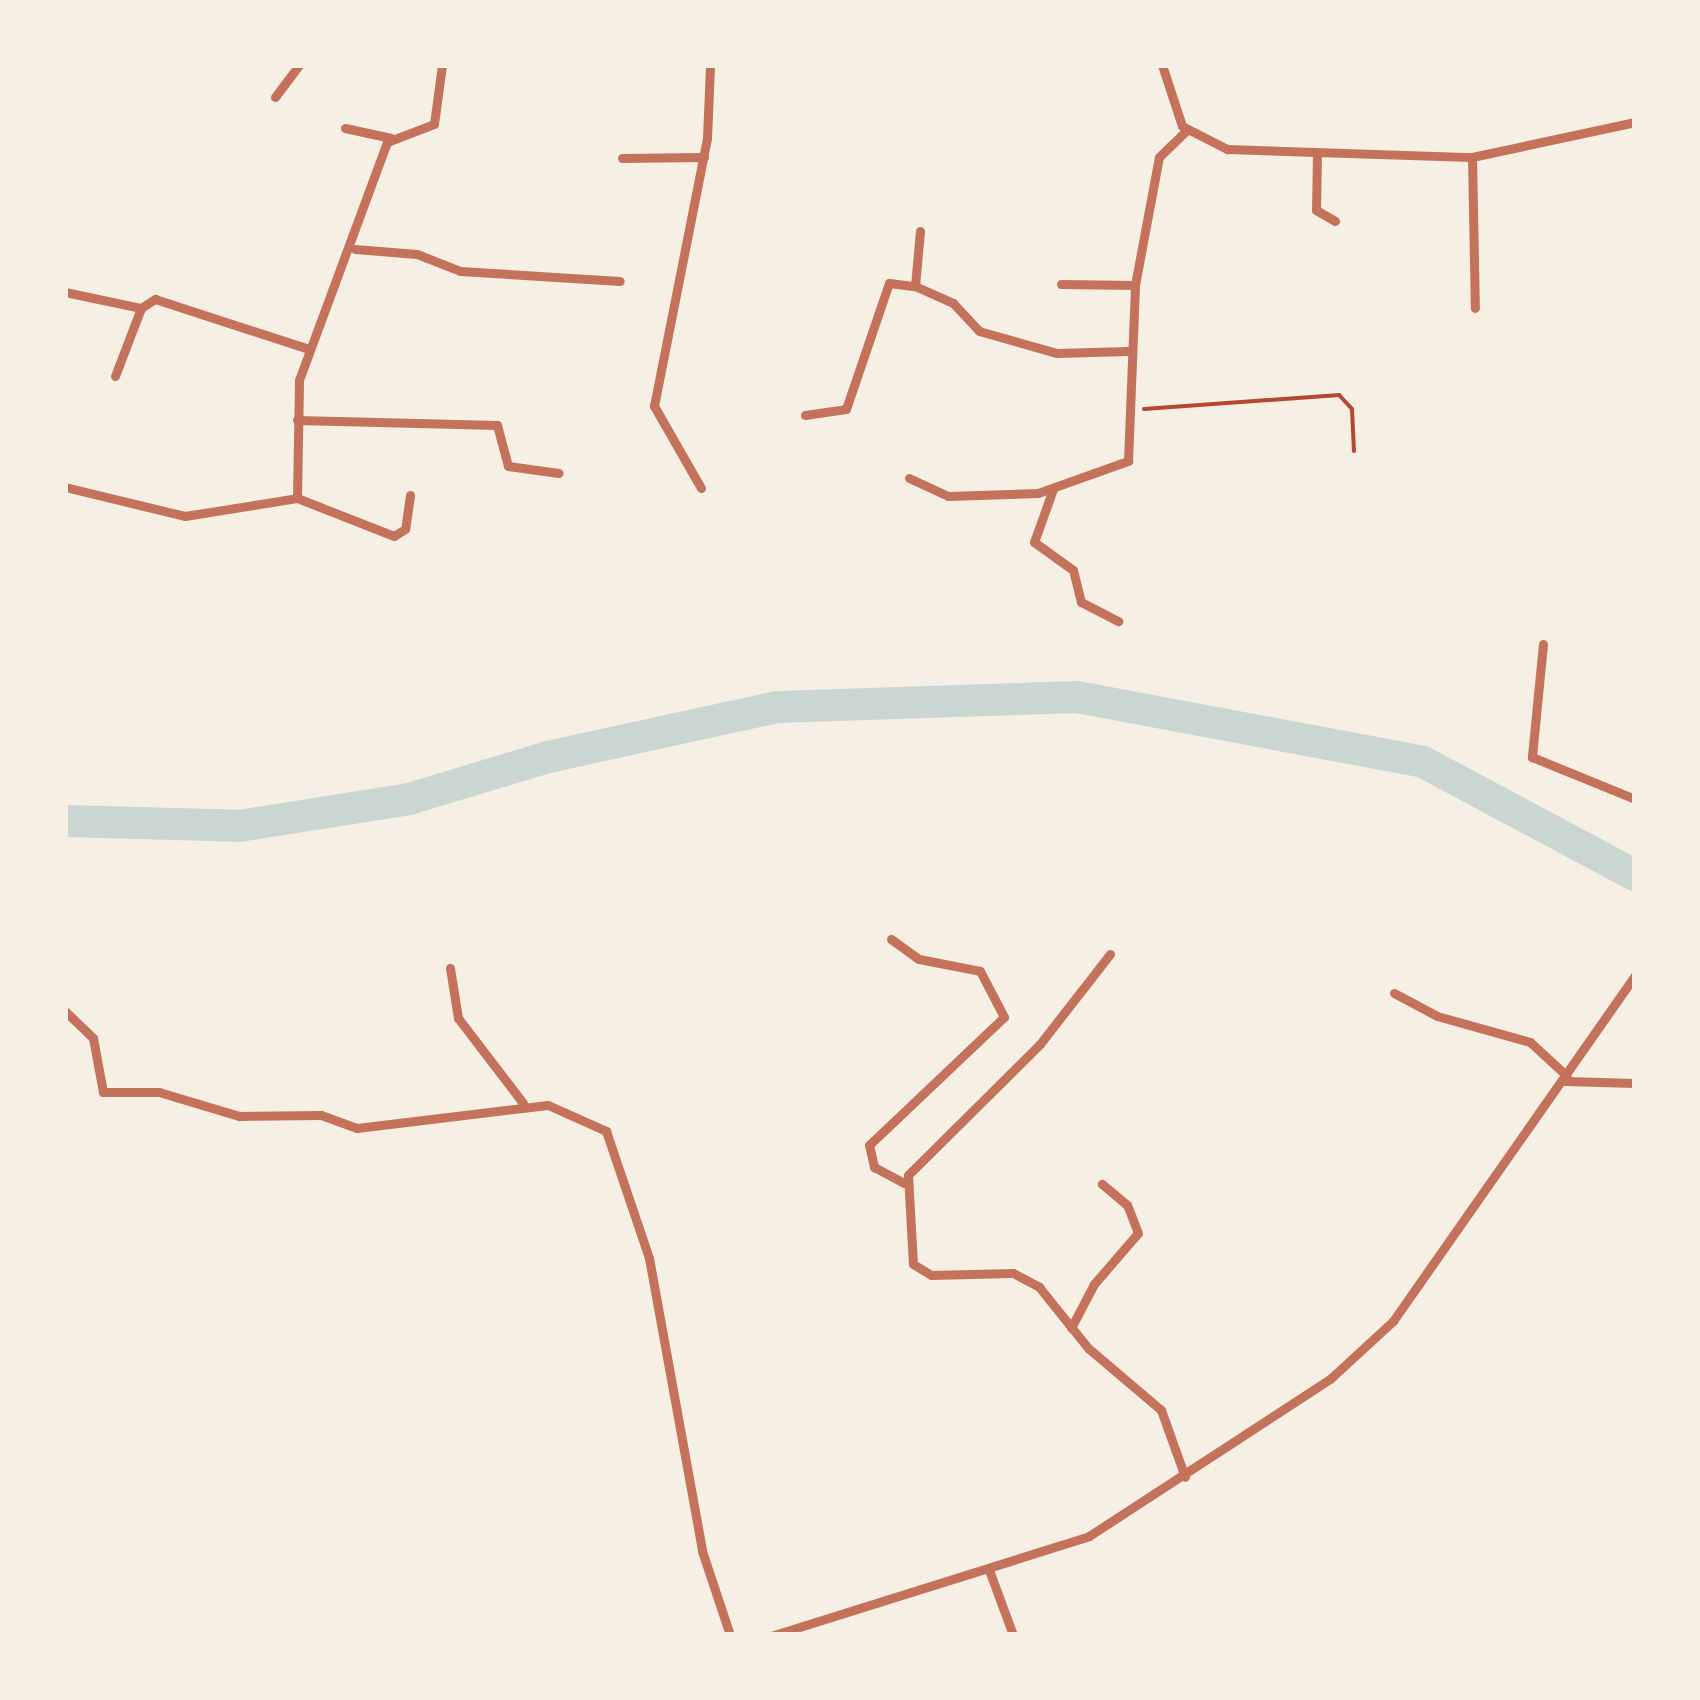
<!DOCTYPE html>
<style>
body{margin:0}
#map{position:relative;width:1700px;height:1700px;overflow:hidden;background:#f6efe4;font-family:Arial,sans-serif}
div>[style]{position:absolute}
.river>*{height:32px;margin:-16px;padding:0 16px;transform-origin:16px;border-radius:16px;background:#c9d6d2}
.path>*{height:4px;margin:-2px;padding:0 2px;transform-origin:2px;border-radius:2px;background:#b5482f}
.minor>*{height:9px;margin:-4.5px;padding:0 4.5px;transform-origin:4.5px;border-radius:4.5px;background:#c5725c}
span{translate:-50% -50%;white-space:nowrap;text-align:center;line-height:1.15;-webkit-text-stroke:10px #f6efe4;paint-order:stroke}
.frame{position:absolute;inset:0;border:68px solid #f6efe4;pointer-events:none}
</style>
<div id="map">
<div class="river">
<div style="left:65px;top:821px;width:174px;rotate:1.6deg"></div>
<div style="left:239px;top:826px;width:172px;rotate:-9deg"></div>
<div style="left:409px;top:799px;width:145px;rotate:-16.8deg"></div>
<div style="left:548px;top:757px;width:235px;rotate:-12.3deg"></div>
<div style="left:778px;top:707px;width:299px;rotate:-1.9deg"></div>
<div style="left:1077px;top:697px;width:352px;rotate:10.6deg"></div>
<div style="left:1423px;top:762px;width:240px;rotate:28.1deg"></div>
</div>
<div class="path">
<div style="left:1144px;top:409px;width:196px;rotate:-4.1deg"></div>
<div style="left:1339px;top:395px;width:19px;rotate:47deg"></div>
<div style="left:1352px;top:409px;width:42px;rotate:87.3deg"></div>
</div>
<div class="minor">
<div style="left:1162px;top:65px;width:64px;rotate:71.8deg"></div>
<div style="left:1182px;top:126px;width:51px;rotate:27.1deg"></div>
<div style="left:1227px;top:149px;width:245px;rotate:1.9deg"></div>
<div style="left:1472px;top:157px;width:167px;rotate:-12.1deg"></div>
<div style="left:275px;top:97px;width:40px;rotate:-53deg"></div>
<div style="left:345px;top:128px;width:47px;rotate:12.3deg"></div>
<div style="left:1317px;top:154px;width:56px;rotate:91deg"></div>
<div style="left:1316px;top:210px;width:22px;rotate:30deg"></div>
<div style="left:1472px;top:157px;width:151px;rotate:88.9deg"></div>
<div style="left:622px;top:158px;width:82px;rotate:-0.7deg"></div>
<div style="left:920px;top:231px;width:55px;rotate:95.2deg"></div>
<div style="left:915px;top:286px;width:42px;rotate:24.1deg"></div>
<div style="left:953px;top:303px;width:38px;rotate:47deg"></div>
<div style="left:979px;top:331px;width:81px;rotate:15.8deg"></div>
<div style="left:1057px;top:353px;width:70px;rotate:-1.6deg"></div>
<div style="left:355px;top:249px;width:62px;rotate:4.6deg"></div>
<div style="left:417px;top:254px;width:46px;rotate:21.6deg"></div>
<div style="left:460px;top:271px;width:160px;rotate:3.6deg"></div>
<div style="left:1061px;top:284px;width:74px;rotate:0.8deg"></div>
<div style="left:65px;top:292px;width:78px;rotate:11.9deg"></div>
<div style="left:115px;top:376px;width:73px;rotate:-69.1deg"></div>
<div style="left:141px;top:308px;width:17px;rotate:-33deg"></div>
<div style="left:155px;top:299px;width:159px;rotate:18deg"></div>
<div style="left:805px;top:415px;width:41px;rotate:-8.3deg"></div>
<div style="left:846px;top:409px;width:133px;rotate:-71.2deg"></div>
<div style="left:889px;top:283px;width:26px;rotate:7deg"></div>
<div style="left:297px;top:420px;width:200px;rotate:1.4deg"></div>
<div style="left:497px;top:425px;width:42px;rotate:75deg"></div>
<div style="left:508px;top:466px;width:51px;rotate:7.8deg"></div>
<div style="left:909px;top:478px;width:43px;rotate:24.8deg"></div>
<div style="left:948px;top:496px;width:90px;rotate:-1.9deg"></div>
<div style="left:1038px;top:493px;width:96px;rotate:-19.6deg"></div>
<div style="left:1128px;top:461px;width:176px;rotate:-87.7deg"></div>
<div style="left:1135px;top:285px;width:130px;rotate:-79.4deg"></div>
<div style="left:1159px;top:157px;width:37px;rotate:-44deg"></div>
<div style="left:65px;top:487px;width:123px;rotate:13.6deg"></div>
<div style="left:185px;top:516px;width:113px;rotate:-9.1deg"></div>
<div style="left:701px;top:488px;width:95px;rotate:-119.8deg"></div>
<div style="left:654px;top:406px;width:273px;rotate:-78.8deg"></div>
<div style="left:707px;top:138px;width:73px;rotate:-87.6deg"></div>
<div style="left:1053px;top:489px;width:56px;rotate:109.7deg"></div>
<div style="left:1034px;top:542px;width:48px;rotate:35.7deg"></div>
<div style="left:1073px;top:570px;width:33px;rotate:76deg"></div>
<div style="left:1081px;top:602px;width:42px;rotate:27.2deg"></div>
<div style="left:410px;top:495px;width:34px;rotate:98deg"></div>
<div style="left:405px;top:529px;width:13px;rotate:148deg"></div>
<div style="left:394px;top:536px;width:104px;rotate:-158.6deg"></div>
<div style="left:297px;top:498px;width:118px;rotate:-89deg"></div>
<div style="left:299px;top:380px;width:254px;rotate:-69.7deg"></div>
<div style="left:387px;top:142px;width:50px;rotate:-21deg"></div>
<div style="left:434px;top:124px;width:60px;rotate:-82.3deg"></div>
<div style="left:1543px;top:644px;width:114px;rotate:95.6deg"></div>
<div style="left:1532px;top:757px;width:111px;rotate:22.2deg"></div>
<div style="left:891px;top:939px;width:34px;rotate:36deg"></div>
<div style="left:919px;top:959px;width:62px;rotate:11.1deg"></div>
<div style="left:980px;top:971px;width:52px;rotate:62.4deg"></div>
<div style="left:1004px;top:1017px;width:186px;rotate:136.5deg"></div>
<div style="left:869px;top:1145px;width:23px;rotate:77deg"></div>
<div style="left:874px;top:1167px;width:34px;rotate:28deg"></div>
<div style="left:1110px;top:954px;width:114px;rotate:127.9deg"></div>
<div style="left:1040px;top:1044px;width:186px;rotate:135.2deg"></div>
<div style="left:908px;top:1175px;width:89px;rotate:86.8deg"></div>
<div style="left:913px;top:1264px;width:21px;rotate:31deg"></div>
<div style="left:931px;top:1275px;width:82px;rotate:-1.4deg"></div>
<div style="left:1013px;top:1273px;width:30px;rotate:28deg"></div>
<div style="left:1039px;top:1287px;width:78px;rotate:51.2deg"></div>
<div style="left:1088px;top:1348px;width:96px;rotate:40.3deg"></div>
<div style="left:1161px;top:1410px;width:71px;rotate:70.3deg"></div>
<div style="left:450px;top:968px;width:51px;rotate:80.9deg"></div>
<div style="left:458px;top:1018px;width:107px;rotate:52.6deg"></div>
<div style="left:1394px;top:993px;width:49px;rotate:28.1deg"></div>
<div style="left:1437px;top:1016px;width:97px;rotate:15.6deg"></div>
<div style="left:1530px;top:1042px;width:50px;rotate:42.6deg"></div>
<div style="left:65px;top:1011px;width:39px;rotate:44deg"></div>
<div style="left:93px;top:1038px;width:55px;rotate:79.5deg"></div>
<div style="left:103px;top:1092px;width:56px"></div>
<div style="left:159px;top:1092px;width:84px;rotate:16.7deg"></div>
<div style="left:239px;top:1116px;width:82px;rotate:-0.7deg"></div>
<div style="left:321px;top:1115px;width:38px;rotate:20deg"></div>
<div style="left:357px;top:1128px;width:192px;rotate:-6.9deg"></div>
<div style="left:548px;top:1105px;width:64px;rotate:24.1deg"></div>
<div style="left:606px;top:1131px;width:134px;rotate:71.3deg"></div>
<div style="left:649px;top:1258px;width:298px;rotate:79.7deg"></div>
<div style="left:702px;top:1551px;width:89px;rotate:71.6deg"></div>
<div style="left:1565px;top:1081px;width:70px;rotate:1.6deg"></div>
<div style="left:1071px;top:1328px;width:50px;rotate:-62.4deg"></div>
<div style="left:1094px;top:1284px;width:67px;rotate:-49.2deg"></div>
<div style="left:1138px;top:1233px;width:30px;rotate:-111deg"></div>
<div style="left:1127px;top:1205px;width:33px;rotate:-140deg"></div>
<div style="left:989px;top:1570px;width:69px;rotate:69.7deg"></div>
<div style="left:774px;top:1635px;width:330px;rotate:-17.4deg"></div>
<div style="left:1089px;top:1536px;width:288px;rotate:-33.1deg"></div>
<div style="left:1330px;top:1379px;width:86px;rotate:-42.6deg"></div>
<div style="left:1393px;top:1321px;width:421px;rotate:-55deg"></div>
</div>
<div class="frame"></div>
</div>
